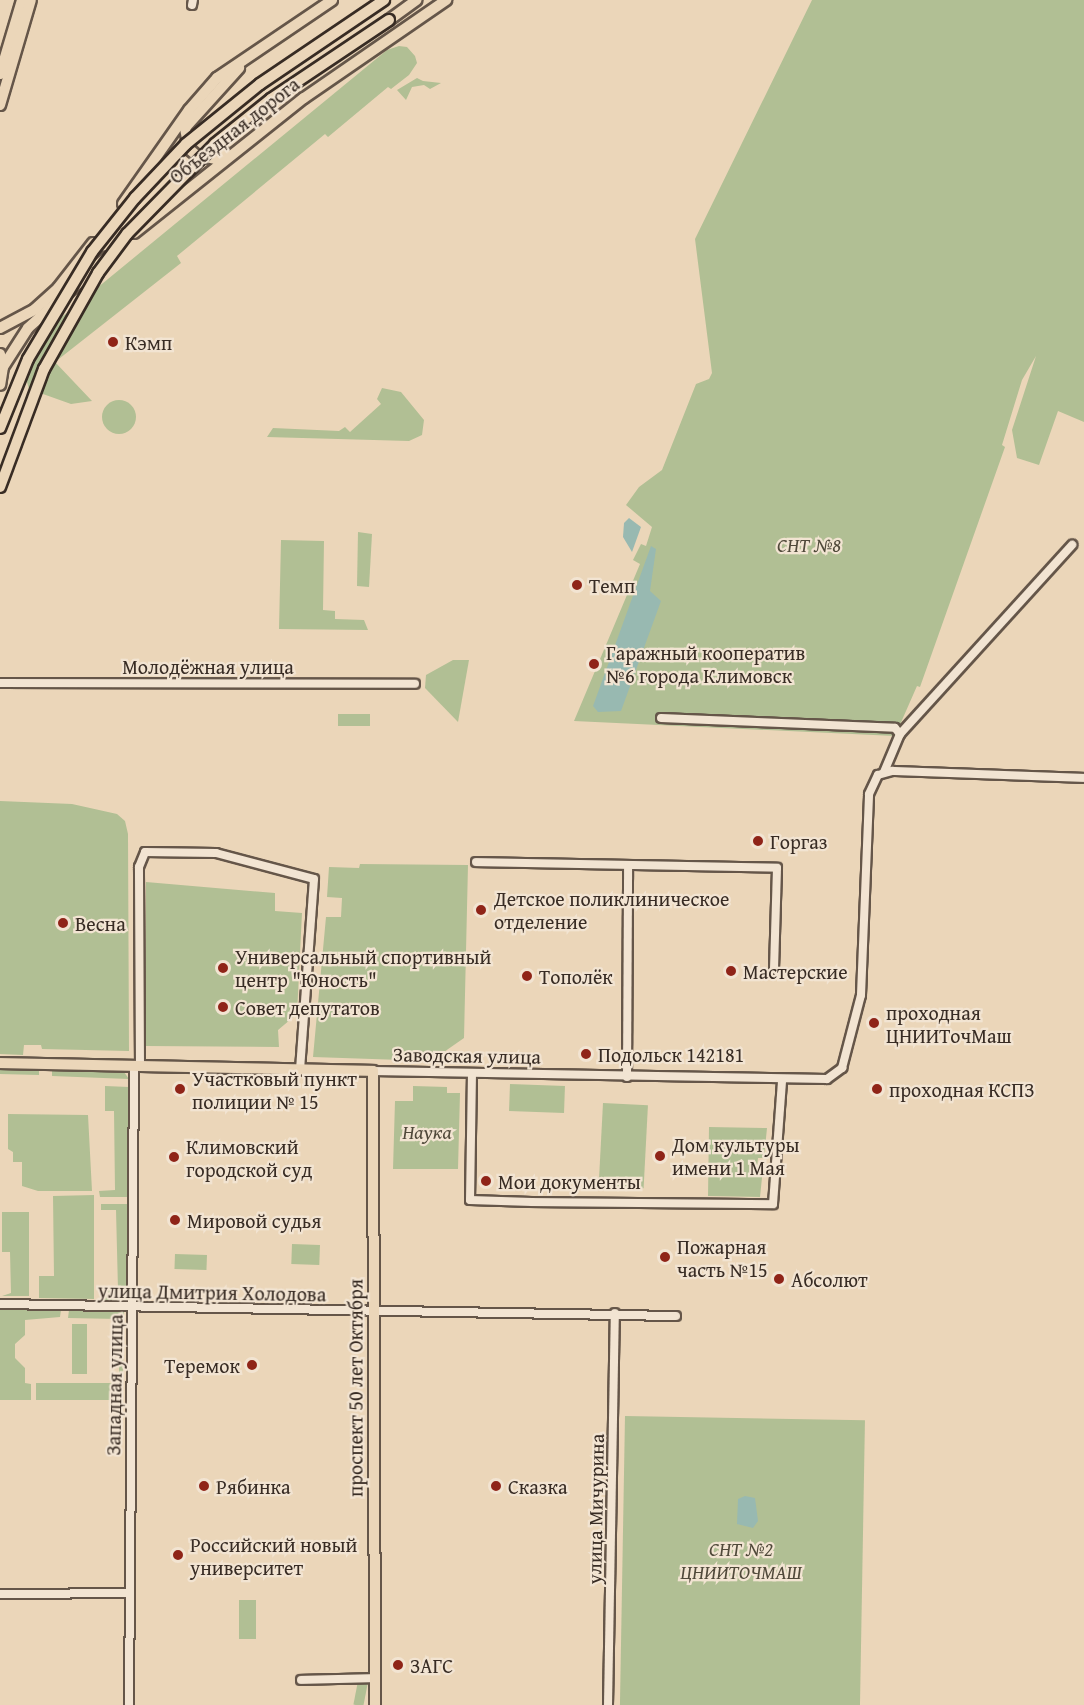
<!DOCTYPE html>
<meta charset="utf-8">
<style>
body{margin:0}
#map{position:relative;width:1084px;height:1705px;overflow:hidden;background:#ebd6b9;font-family:"Gentium Book Plus",serif}
div>[style]{position:absolute}
.green>*{inset:0;background:#b1bf94;transform-origin:0 0}
.round{border-radius:50%}
.water>*{inset:0;background:#98b9b1}
.roads{filter:drop-shadow(2px 0 #655649) drop-shadow(-2px 0 #655649) drop-shadow(0 2px #655649) drop-shadow(0 -2px #655649)}
.minor>*{height:8px;margin:-4px;padding:0 4px;transform-origin:4px;border-radius:4px;background:#f2e4d2}
.major>*{height:10px;margin:-5px;padding:0 5px;transform-origin:5px;border-radius:5px;background:#ebd6b9}
.bridges{filter:drop-shadow(2px 0 #382c24) drop-shadow(-2px 0 #382c24) drop-shadow(0 2px #382c24) drop-shadow(0 -2px #382c24)}
.major-bridge>*{height:10px;margin:-5px;padding:0 5px;transform-origin:5px;border-radius:5px;background:#ebd6b9}
.dots>*{width:16px;height:16px;translate:-50% -50%;box-sizing:border-box;border:3px solid #f2e4d2;border-radius:50%}
span{translate:-50% -50%;white-space:nowrap;text-align:center;line-height:1.15;-webkit-text-stroke:4.5px #f2e4d2;paint-order:stroke}
.street-label{font-size:20px;color:#382c24}
.poi-label{font-size:20px;color:#382c24}
.left{translate:0 -50%;text-align:left}
.right{translate:-100% -50%;text-align:right}
.park-label{font-size:20px;color:#50493a;font-style:italic}
</style>
<div id="map">
<div class="green">
<div style="clip-path:polygon(812px 0,1084px 0,1084px 422px,1058px 411px,1039px 465px,1017px 458px,1012px 430px,1036px 356px,1022px 380px,1002px 445px,1005px 447px,920px 687px,917px 686px,895px 736px,574px 721px,640px 564px,633px 560px,641px 544px,646px 546px,652px 527px,626px 505px,639px 487px,662px 470px,696px 384px,709px 379px,712px 373px,695px 239px)"></div>
<div style="clip-path:polygon(399px 46px,407px 47px,415px 56px,417px 63px,409px 75px,391px 89px,388px 87px,328px 137px,325px 134px,177px 256px,181px 263px,55px 362px,92px 401px,71px 404px,29px 389px,21px 362px,30px 343px,387px 50px)"></div>
<div style="clip-path:polygon(417px 78px,423px 81px,441px 83px,430px 89px,424px 85px,412px 87px,406px 100px,397px 90px)"></div>
<div style="clip-path:polygon(382px 388px,401px 392px,424px 420px,422px 435px,409px 441px,267px 437px,273px 428px,339px 431px,345px 427px,350px 432px,381px 404px,377px 399px)"></div>
<div class="round" style="left:102px;top:400px;width:34px;height:34px"></div>
<div style="clip-path:polygon(358px 532px,372px 534px,369px 587px,357px 586px)"></div>
<div style="clip-path:polygon(281px 540px,324px 541px,323px 610px,335px 611px,335px 619px,364px 620px,368px 630px,279px 629px)"></div>
<div style="clip-path:polygon(453px 660px,469px 660px,458px 722px,425px 688px,426px 675px)"></div>
<div style="left:338px;top:714px;width:32px;height:12px"></div>
<div style="clip-path:polygon(0 801px,72px 804px,117px 814px,125px 821px,128px 834px,129px 1051px,42px 1049px,41px 1045px,24px 1045px,23px 1055px,0 1054px)"></div>
<div style="clip-path:polygon(360px 864px,468px 865px,464px 1038px,431px 1061px,313px 1057px,326px 917px,341px 917px,342px 898px,327px 897px,329px 867px,359px 868px)"></div>
<div style="clip-path:polygon(146px 882px,275px 893px,275px 911px,302px 913px,297px 1014px,278px 1030px,279px 1047px,146px 1046px)"></div>
<div style="clip-path:polygon(0 1068px,39px 1068px,39px 1075px,0 1074px)"></div>
<div style="clip-path:polygon(52px 1070px,124px 1072px,129px 1079px,52px 1076px)"></div>
<div style="left:510px;top:1084px;width:55px;height:27px;rotate:2deg"></div>
<div style="clip-path:polygon(105px 1086px,129px 1087px,128px 1197px,100px 1197px,99px 1191px,115px 1190px,114px 1111px,105px 1111px)"></div>
<div style="clip-path:polygon(413px 1086px,447px 1087px,447px 1093px,460px 1093px,458px 1169px,393px 1169px,395px 1101px,413px 1101px)"></div>
<div style="left:603px;top:1103px;width:45px;height:83px;rotate:3deg"></div>
<div style="clip-path:polygon(8px 1114px,88px 1115px,92px 1191px,38px 1191px,22px 1186px,22px 1162px,13px 1162px,13px 1152px,8px 1149px)"></div>
<div style="clip-path:polygon(709px 1127px,767px 1128px,764px 1158px,758px 1158px,757px 1167px,763px 1168px,760px 1197px,708px 1196px)"></div>
<div style="clip-path:polygon(94px 1195px,94px 1299px,39px 1298px,39px 1276px,54px 1276px,53px 1196px)"></div>
<div style="clip-path:polygon(101px 1204px,128px 1204px,127px 1295px,121px 1302px,103px 1301px,103px 1290px,118px 1290px,116px 1210px,101px 1210px)"></div>
<div style="clip-path:polygon(2px 1212px,29px 1212px,29px 1296px,2px 1296px,11px 1293px,10px 1252px,2px 1252px)"></div>
<div style="left:292px;top:1244px;width:28px;height:20px;rotate:2deg"></div>
<div style="left:175px;top:1254px;width:32px;height:15px;rotate:2deg"></div>
<div style="clip-path:polygon(0 1308px,61px 1310px,60px 1317px,25px 1320px,25px 1335px,15px 1344px,15px 1358px,25px 1368px,25px 1383px,31px 1384px,31px 1400px,0 1400px)"></div>
<div style="clip-path:polygon(69px 1310px,124px 1311px,123px 1373px,119px 1373px,119px 1319px,68px 1318px)"></div>
<div style="left:72px;top:1324px;width:15px;height:50px"></div>
<div style="left:122px;top:1383px;width:17px;height:86px;rotate:90deg"></div>
<div style="left:625px;top:1416px;width:240px;height:289px;rotate:1deg"></div>
<div style="left:239px;top:1600px;width:17px;height:39px"></div>
<div style="left:358px;top:1681px;width:10px;height:24px;rotate:11deg"></div>
</div>
<div class="water">
<div style="clip-path:polygon(629px 518px,641px 527px,632px 552px,623px 537px,624px 523px)"></div>
<div style="clip-path:polygon(651px 546px,656px 549px,650px 591px,661px 601px,621px 711px,598px 712px,593px 706px)"></div>
<div style="clip-path:polygon(745px 1496px,755px 1498px,758px 1521px,753px 1528px,737px 1524px,738px 1499px)"></div>
</div>
<div class="roads">
<div class="minor">
<div style="left:192px;top:5px;width:5px;rotate:-79deg"></div>
<div style="left:0;top:683px;width:415px;rotate:0.1deg"></div>
<div style="left:661px;top:718px;width:234px;rotate:2.4deg"></div>
<div style="left:895px;top:728px;width:8px;rotate:50deg"></div>
<div style="left:884px;top:772px;width:41px;rotate:-67.2deg"></div>
<div style="left:900px;top:734px;width:256px;rotate:-47.7deg"></div>
<div style="left:476px;top:862px;width:301px;rotate:1.1deg"></div>
<div style="left:777px;top:868px;width:101px;rotate:91.7deg"></div>
<div style="left:140px;top:1065px;width:198px;rotate:-90.3deg"></div>
<div style="left:139px;top:867px;width:16px;rotate:-68deg"></div>
<div style="left:145px;top:852px;width:71px;rotate:0.8deg"></div>
<div style="left:216px;top:853px;width:101px;rotate:14.9deg"></div>
<div style="left:314px;top:879px;width:191px;rotate:94.2deg"></div>
<div style="left:373px;top:1071px;width:454px;rotate:1deg"></div>
<div style="left:827px;top:1079px;width:19px;rotate:-36deg"></div>
<div style="left:842px;top:1068px;width:75px;rotate:-75.4deg"></div>
<div style="left:861px;top:995px;width:201px;rotate:-87.7deg"></div>
<div style="left:869px;top:794px;width:21px;rotate:-65deg"></div>
<div style="left:878px;top:775px;width:15px;rotate:-16deg"></div>
<div style="left:892px;top:771px;width:192px;rotate:2.1deg"></div>
<div style="left:472px;top:1073px;width:127px;rotate:90.9deg"></div>
<div style="left:470px;top:1200px;width:62px;rotate:1.8deg"></div>
<div style="left:532px;top:1202px;width:241px;rotate:0.5deg"></div>
<div style="left:773px;top:1204px;width:124px;rotate:-85.8deg"></div>
<div style="left:627px;top:1077px;width:211px;rotate:-89.7deg"></div>
<div style="left:0;top:1304px;width:676px;rotate:1.02deg"></div>
<div style="left:0;top:1594px;width:129px;rotate:-0.4deg"></div>
<div style="left:301px;top:1680px;width:74px;rotate:-1.5deg"></div>
<div style="left:129px;top:1705px;width:640px;rotate:-89.55deg"></div>
<div style="left:608px;top:1705px;width:392px;rotate:-89deg"></div>
</div>
<div class="major">
<div style="left:389px;top:20px;width:34px;rotate:-36deg"></div>
<div style="left:0;top:74px;width:77px;rotate:-73.4deg"></div>
<div style="left:0;top:105px;width:109px;rotate:-73.6deg"></div>
<div style="left:225px;top:153px;width:11px;rotate:146deg"></div>
<div style="left:216px;top:159px;width:20px;rotate:-169deg"></div>
<div style="left:196px;top:155px;width:9px;rotate:-139deg"></div>
<div style="left:189px;top:149px;width:21px;rotate:-101deg"></div>
<div style="left:185px;top:128px;width:81px;rotate:-48deg"></div>
<div style="left:123px;top:204px;width:115px;rotate:-54.9deg"></div>
<div style="left:189px;top:110px;width:43px;rotate:-48.8deg"></div>
<div style="left:217px;top:78px;width:139px;rotate:-34.1deg"></div>
<div style="left:134px;top:233px;width:217px;rotate:-38.5deg"></div>
<div style="left:304px;top:98px;width:173px;rotate:-34.6deg"></div>
<div style="left:0;top:328px;width:40px;rotate:-28deg"></div>
<div style="left:35px;top:309px;width:31px;rotate:-42deg"></div>
<div style="left:58px;top:288px;width:57px;rotate:-52.1deg"></div>
<div style="left:0;top:354px;width:13px;rotate:77deg"></div>
<div style="left:3px;top:367px;width:18px;rotate:99deg"></div>
<div style="left:3px;top:367px;width:46px;rotate:-57.3deg"></div>
<div style="left:28px;top:328px;width:106px;rotate:-41.9deg"></div>
<div style="left:0;top:1063px;width:373px;rotate:1.2deg"></div>
<div style="left:373px;top:1071px;width:634px;rotate:89.82deg"></div>
</div>
</div>
<div class="bridges">
<div class="major-bridge">
<div style="left:0;top:428px;width:74px;rotate:-67.9deg"></div>
<div style="left:28px;top:359px;width:125px;rotate:-59.1deg"></div>
<div style="left:92px;top:252px;width:69px;rotate:-51.5deg"></div>
<div style="left:135px;top:198px;width:74px;rotate:-46.6deg"></div>
<div style="left:186px;top:144px;width:95px;rotate:-39deg"></div>
<div style="left:260px;top:84px;width:150px;rotate:-34.1deg"></div>
<div style="left:0;top:487px;width:126px;rotate:-69.6deg"></div>
<div style="left:44px;top:369px;width:110px;rotate:-60.6deg"></div>
<div style="left:98px;top:273px;width:49px;rotate:-53.4deg"></div>
<div style="left:127px;top:234px;width:126px;rotate:-45.6deg"></div>
<div style="left:215px;top:144px;width:72px;rotate:-38.8deg"></div>
<div style="left:271px;top:99px;width:142px;rotate:-33.8deg"></div>
</div>
</div>
<div class="dots">
<div style="left:113px;top:342px;background:#8f2418"></div>
<div style="left:577px;top:585px;background:#8f2418"></div>
<div style="left:594px;top:664px;background:#8f2418"></div>
<div style="left:758px;top:841px;background:#8f2418"></div>
<div style="left:481px;top:910px;background:#8f2418"></div>
<div style="left:63px;top:923px;background:#8f2418"></div>
<div style="left:223px;top:968px;background:#8f2418"></div>
<div style="left:731px;top:971px;background:#8f2418"></div>
<div style="left:527px;top:976px;background:#8f2418"></div>
<div style="left:223px;top:1007px;background:#8f2418"></div>
<div style="left:874px;top:1023px;background:#8f2418"></div>
<div style="left:586px;top:1054px;background:#8f2418"></div>
<div style="left:180px;top:1089px;background:#8f2418"></div>
<div style="left:877px;top:1089px;background:#8f2418"></div>
<div style="left:660px;top:1156px;background:#8f2418"></div>
<div style="left:174px;top:1157px;background:#8f2418"></div>
<div style="left:486px;top:1181px;background:#8f2418"></div>
<div style="left:175px;top:1220px;background:#8f2418"></div>
<div style="left:665px;top:1257px;background:#8f2418"></div>
<div style="left:779px;top:1279px;background:#8f2418"></div>
<div style="left:252px;top:1365px;background:#8f2418"></div>
<div style="left:204px;top:1486px;background:#8f2418"></div>
<div style="left:496px;top:1486px;background:#8f2418"></div>
<div style="left:178px;top:1555px;background:#8f2418"></div>
<div style="left:398px;top:1665px;background:#8f2418"></div>
</div>
<div class="street-label">
<span style="left:234px;top:130px;rotate:-38deg">Объездная дорога</span>
<span style="left:208px;top:666px">Молодёжная улица</span>
<span style="left:467px;top:1055px;rotate:1deg">Заводская улица</span>
<span style="left:212px;top:1292px;rotate:1deg">улица Дмитрия Холодова</span>
<span style="left:114px;top:1385px;rotate:-89deg">Западная улица</span>
<span style="left:355px;top:1388px;rotate:-90deg">проспект 50 лет Октября</span>
<span style="left:595px;top:1509px;rotate:-89deg">улица Мичурина</span>
</div>
<div class="poi-label">
<span class="left" style="left:125px;top:342px">Кэмп</span>
<span class="left" style="left:589px;top:585px">Темп</span>
<span class="left" style="left:606px;top:664px">Гаражный кооператив<br>№6 города Климовск</span>
<span class="left" style="left:770px;top:841px">Горгаз</span>
<span class="left" style="left:494px;top:910px">Детское поликлиническое<br>отделение</span>
<span class="left" style="left:75px;top:923px">Весна</span>
<span class="left" style="left:235px;top:968px">Универсальный спортивный<br>центр "Юность"</span>
<span class="left" style="left:743px;top:971px">Мастерские</span>
<span class="left" style="left:539px;top:976px">Тополёк</span>
<span class="left" style="left:235px;top:1007px">Совет депутатов</span>
<span class="left" style="left:886px;top:1024px">проходная<br>ЦНИИТочМаш</span>
<span class="left" style="left:598px;top:1054px">Подольск 142181</span>
<span class="left" style="left:192px;top:1090px">Участковый пункт<br>полиции № 15</span>
<span class="left" style="left:889px;top:1089px">проходная КСПЗ</span>
<span class="left" style="left:672px;top:1156px">Дом культуры<br>имени 1 Мая</span>
<span class="left" style="left:186px;top:1158px">Климовский<br>городской суд</span>
<span class="left" style="left:498px;top:1181px">Мои документы</span>
<span class="left" style="left:187px;top:1220px">Мировой судья</span>
<span class="left" style="left:677px;top:1258px">Пожарная<br>часть №15</span>
<span class="left" style="left:791px;top:1279px">Абсолют</span>
<span class="right" style="left:240px;top:1365px">Теремок</span>
<span class="left" style="left:216px;top:1486px">Рябинка</span>
<span class="left" style="left:508px;top:1486px">Сказка</span>
<span class="left" style="left:190px;top:1556px">Российский новый<br>университет</span>
<span class="left" style="left:410px;top:1665px">ЗАГС</span>
</div>
<div class="park-label">
<span style="left:809px;top:544px">СНТ №8</span>
<span style="left:427px;top:1131px">Наука</span>
<span style="left:741px;top:1560px">СНТ №2<br>ЦНИИТОЧМАШ</span>
</div>
</div>
